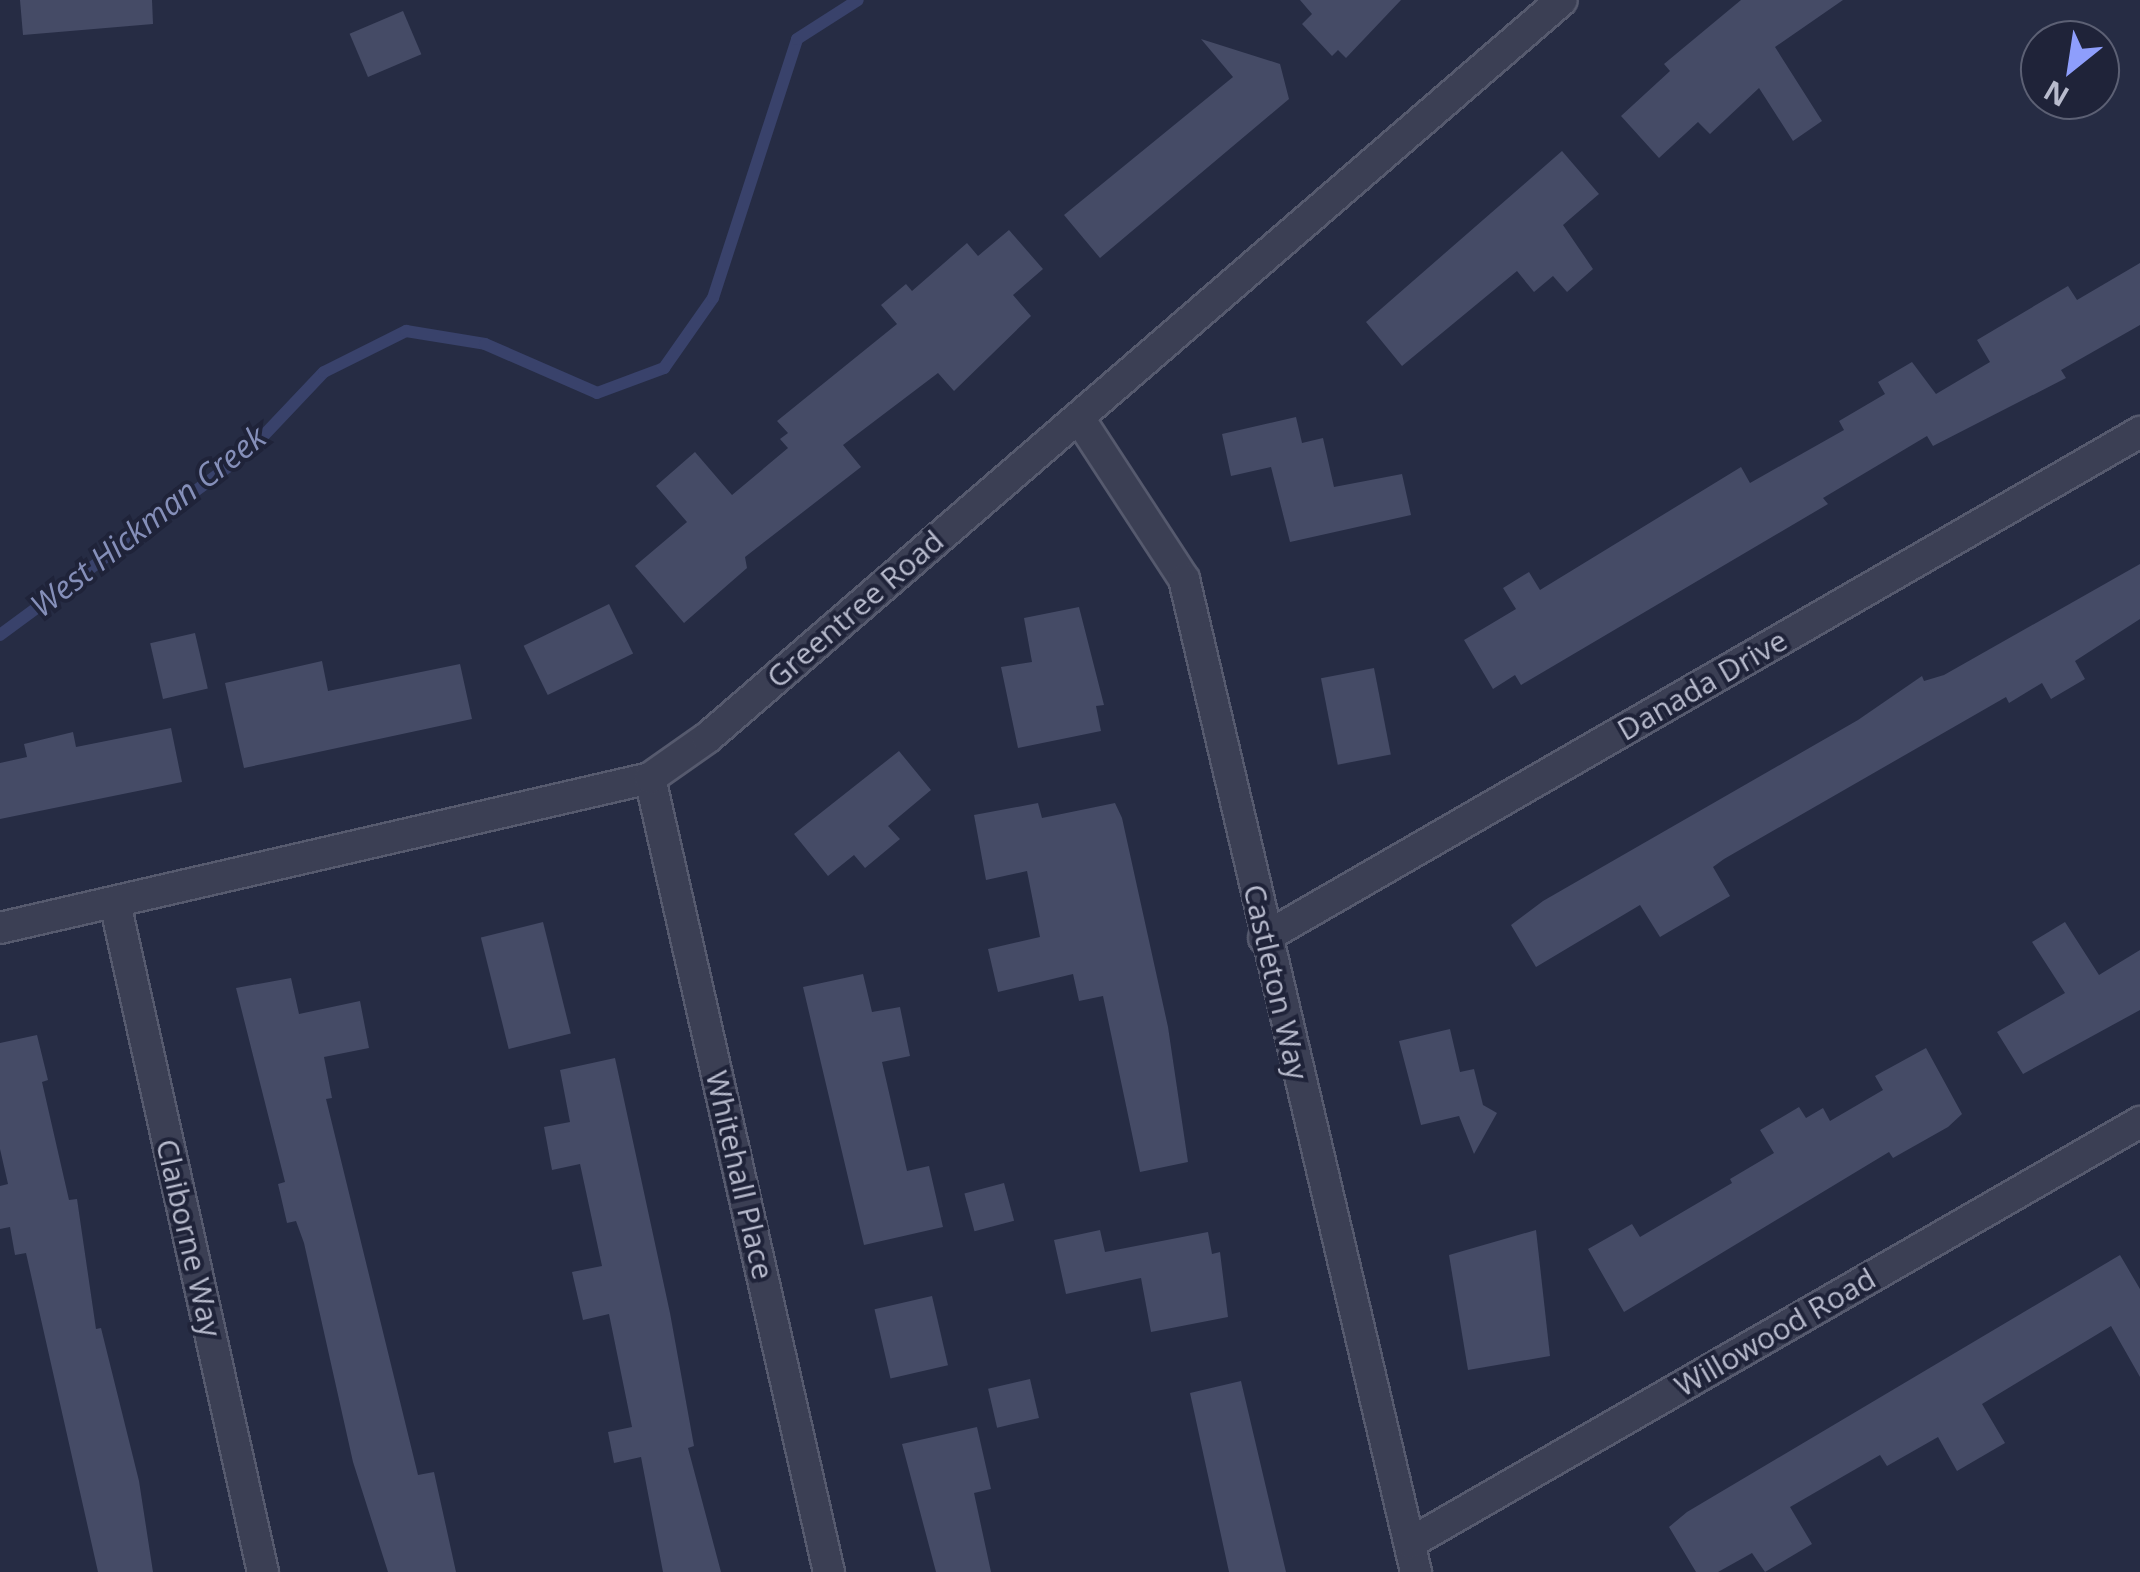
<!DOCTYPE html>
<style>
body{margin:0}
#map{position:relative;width:2140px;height:1572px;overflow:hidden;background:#262c44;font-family:"Open Sans",sans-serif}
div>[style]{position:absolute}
.stream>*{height:12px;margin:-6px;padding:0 6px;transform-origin:6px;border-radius:6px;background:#39426b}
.building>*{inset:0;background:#454b66;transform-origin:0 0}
.roads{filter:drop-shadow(2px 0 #565a6e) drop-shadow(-2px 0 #565a6e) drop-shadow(0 2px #565a6e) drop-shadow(0 -2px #565a6e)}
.minor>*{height:30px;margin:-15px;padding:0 15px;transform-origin:15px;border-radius:15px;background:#3b3f54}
span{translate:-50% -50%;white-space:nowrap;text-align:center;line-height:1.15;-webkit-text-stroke:8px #1f2339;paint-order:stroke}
.street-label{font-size:30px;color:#b8bbcd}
.water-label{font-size:32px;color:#858fb9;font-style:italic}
.north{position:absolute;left:2020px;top:20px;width:100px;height:100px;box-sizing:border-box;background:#1f2339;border:2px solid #5c6074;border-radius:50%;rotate:210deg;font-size:28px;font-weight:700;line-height:40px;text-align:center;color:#b8bbcd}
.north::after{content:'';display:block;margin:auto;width:35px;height:45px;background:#8e9efc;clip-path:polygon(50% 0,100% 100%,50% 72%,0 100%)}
</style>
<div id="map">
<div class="stream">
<div style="left:0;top:635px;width:308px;rotate:-36.4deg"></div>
<div style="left:248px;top:452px;width:110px;rotate:-46.5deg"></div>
<div style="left:324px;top:372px;width:92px;rotate:-26.6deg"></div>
<div style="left:406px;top:331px;width:80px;rotate:9.3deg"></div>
<div style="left:485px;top:344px;width:122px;rotate:23.6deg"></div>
<div style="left:597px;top:393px;width:72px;rotate:-20.5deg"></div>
<div style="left:664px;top:368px;width:85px;rotate:-55deg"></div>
<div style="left:713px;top:298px;width:272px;rotate:-72deg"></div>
<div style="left:797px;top:39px;width:72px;rotate:-32.6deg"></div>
</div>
<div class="building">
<div style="clip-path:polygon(20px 0,152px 0,153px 24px,23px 35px)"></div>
<div style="clip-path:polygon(1300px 0,1401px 0,1346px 58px,1338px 50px,1332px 56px,1302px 24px,1312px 14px)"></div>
<div style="clip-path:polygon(1741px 0,1843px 0,1775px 47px,1822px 121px,1793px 141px,1759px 88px,1710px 134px,1698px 122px,1659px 158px,1621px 116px,1670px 71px,1664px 64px)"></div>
<div style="left:403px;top:11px;width:47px;height:58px;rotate:67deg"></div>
<div style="clip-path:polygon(1201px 39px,1280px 64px,1289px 99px,1100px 258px,1064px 215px,1233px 77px)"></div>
<div style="clip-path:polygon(1562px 151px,1599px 194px,1563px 225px,1593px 269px,1567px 292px,1553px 276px,1534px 292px,1517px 271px,1402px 366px,1366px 322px)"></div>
<div style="clip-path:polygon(1009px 230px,1043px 269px,1013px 295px,1031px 316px,954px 391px,938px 373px,843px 445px,861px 467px,745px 557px,747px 568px,684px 623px,635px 566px,687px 522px,656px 486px,695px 452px,732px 495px,788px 448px,780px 439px,788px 433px,777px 421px,897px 324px,881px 305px,906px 284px,912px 291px,967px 243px,978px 256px)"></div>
<div style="clip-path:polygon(2140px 263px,2140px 325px,2061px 370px,2066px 378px,1933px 446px,1927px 436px,1823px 498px,1828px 504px,1521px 685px,1515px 675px,1493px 689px,1464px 640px,1516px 609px,1503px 588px,1529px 572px,1540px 590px,1741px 467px,1750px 483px,1844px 430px,1839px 421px,1885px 394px,1878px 382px,1912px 362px,1936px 394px,1990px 362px,1977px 340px,2068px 286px,2077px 300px)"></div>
<div style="clip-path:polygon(1296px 417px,1302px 443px,1323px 438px,1334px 487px,1402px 474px,1411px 515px,1290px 542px,1271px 467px,1231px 476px,1222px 434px)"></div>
<div style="clip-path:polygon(2140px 564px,2140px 619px,2075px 661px,2085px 679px,2051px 699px,2042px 683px,2009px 703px,2006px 697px,1724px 859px,1713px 867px,1730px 896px,1660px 937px,1640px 905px,1536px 967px,1511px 925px,1543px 901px,1858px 720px,1922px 676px,1924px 681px,1944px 675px)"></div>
<div style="left:609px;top:604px;width:55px;height:95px;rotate:64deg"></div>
<div style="clip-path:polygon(1079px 607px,1104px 705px,1096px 706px,1101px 731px,1018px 748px,1001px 667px,1032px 662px,1024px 618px)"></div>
<div style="left:195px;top:633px;width:57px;height:46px;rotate:77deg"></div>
<div style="clip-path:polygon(322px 661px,328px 691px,460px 664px,472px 719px,244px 768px,225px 683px)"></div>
<div style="left:1374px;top:668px;width:88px;height:54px;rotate:79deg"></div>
<div style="clip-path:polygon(171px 728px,182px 782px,0 819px,0 763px,27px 757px,24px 744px,73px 732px,76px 747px)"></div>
<div style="clip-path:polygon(899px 751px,931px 790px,888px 826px,900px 839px,865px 868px,854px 855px,828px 876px,794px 834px)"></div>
<div style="clip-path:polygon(1038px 803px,1042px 818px,1115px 803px,1122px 818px,1168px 1027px,1188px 1162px,1140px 1172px,1103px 996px,1079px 1001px,1073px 974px,998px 992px,988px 949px,1040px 937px,1027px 871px,986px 880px,974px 815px)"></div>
<div style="left:543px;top:922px;width:115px;height:64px;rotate:76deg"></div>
<div style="clip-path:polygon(2065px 922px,2099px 975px,2140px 950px,2140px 1010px,2023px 1074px,1997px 1032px,2065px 993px,2032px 942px)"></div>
<div style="clip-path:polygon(863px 974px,872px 1012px,900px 1007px,910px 1056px,882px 1062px,907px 1171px,929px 1166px,943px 1227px,864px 1245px,803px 987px)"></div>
<div style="clip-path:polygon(291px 978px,299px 1014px,360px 1001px,369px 1048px,324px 1057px,332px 1098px,326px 1099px,418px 1475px,434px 1472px,456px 1572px,388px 1572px,353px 1462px,304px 1243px,296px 1221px,287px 1223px,278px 1184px,285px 1182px,236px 988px)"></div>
<div style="clip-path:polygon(1450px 1029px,1460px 1072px,1474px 1069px,1483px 1105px,1497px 1113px,1474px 1154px,1459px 1116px,1421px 1125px,1399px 1041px)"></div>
<div style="clip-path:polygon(37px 1035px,48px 1080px,42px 1082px,69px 1200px,77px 1199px,96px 1329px,101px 1328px,139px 1481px,153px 1572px,98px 1572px,26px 1253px,15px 1255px,10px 1227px,0 1229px,0 1186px,8px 1184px,0 1149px,0 1043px)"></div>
<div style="clip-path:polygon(1926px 1048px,1962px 1114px,1948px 1127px,1893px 1158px,1889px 1152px,1624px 1312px,1588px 1249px,1632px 1224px,1640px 1237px,1732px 1183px,1730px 1179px,1774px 1153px,1760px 1130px,1799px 1107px,1806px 1118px,1823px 1108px,1830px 1121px,1883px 1090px,1875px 1076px)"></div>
<div style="clip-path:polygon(615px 1058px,670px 1313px,694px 1446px,688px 1448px,721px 1572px,663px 1572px,641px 1457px,614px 1463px,608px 1432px,632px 1427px,609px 1314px,583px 1320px,572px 1272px,602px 1266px,580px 1164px,552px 1170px,544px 1127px,570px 1122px,560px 1070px)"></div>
<div style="left:1004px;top:1183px;width:39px;height:41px;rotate:75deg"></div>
<div style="clip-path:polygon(1100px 1230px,1105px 1252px,1208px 1232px,1212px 1254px,1220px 1252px,1228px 1317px,1151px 1332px,1141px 1278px,1066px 1294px,1054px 1240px)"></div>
<div style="clip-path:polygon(1536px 1230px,1550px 1356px,1468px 1370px,1449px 1255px)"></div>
<div style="clip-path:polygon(2120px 1255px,2140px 1289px,2140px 1377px,2111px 1326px,1982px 1404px,2005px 1443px,1957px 1471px,1938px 1437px,1887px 1466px,1880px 1455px,1790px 1507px,1812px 1544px,1765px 1572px,1752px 1553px,1718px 1572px,1696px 1572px,1669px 1527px,1687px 1512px)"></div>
<div style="left:932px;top:1296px;width:71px;height:59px;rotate:77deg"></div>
<div style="left:1030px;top:1379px;width:40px;height:43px;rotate:77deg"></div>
<div style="clip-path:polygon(1241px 1381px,1276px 1530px,1286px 1572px,1229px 1572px,1190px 1393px)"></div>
<div style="clip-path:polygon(977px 1427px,991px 1489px,974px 1493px,991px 1572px,936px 1572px,902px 1444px)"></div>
</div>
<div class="roads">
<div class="minor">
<div style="left:1079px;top:418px;width:192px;rotate:56.9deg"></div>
<div style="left:1184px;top:579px;width:1020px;rotate:76.85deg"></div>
<div style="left:650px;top:778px;width:814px;rotate:77.3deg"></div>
<div style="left:115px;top:903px;width:685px;rotate:77.53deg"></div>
<div style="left:0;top:928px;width:667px;rotate:-12.99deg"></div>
<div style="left:650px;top:778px;width:70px;rotate:-35.1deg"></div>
<div style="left:707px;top:738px;width:1129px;rotate:-40.8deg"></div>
<div style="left:1264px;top:938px;width:1012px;rotate:-30.01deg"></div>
<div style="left:1410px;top:1543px;width:843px;rotate:-29.97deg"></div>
</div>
</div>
<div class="street-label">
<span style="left:855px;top:609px;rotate:-41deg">Greentree Road</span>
<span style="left:1702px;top:685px;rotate:-30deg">Danada Drive</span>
<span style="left:1276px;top:982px;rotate:77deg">Castleton Way</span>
<span style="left:740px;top:1175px;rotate:77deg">Whitehall Place</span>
<span style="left:189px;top:1238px;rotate:77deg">Claiborne Way</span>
<span style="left:1775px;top:1332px;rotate:-30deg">Willowood Road</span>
</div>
<div class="water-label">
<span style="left:148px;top:521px;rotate:-38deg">West Hickman Creek</span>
</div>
<div class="north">N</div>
</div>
